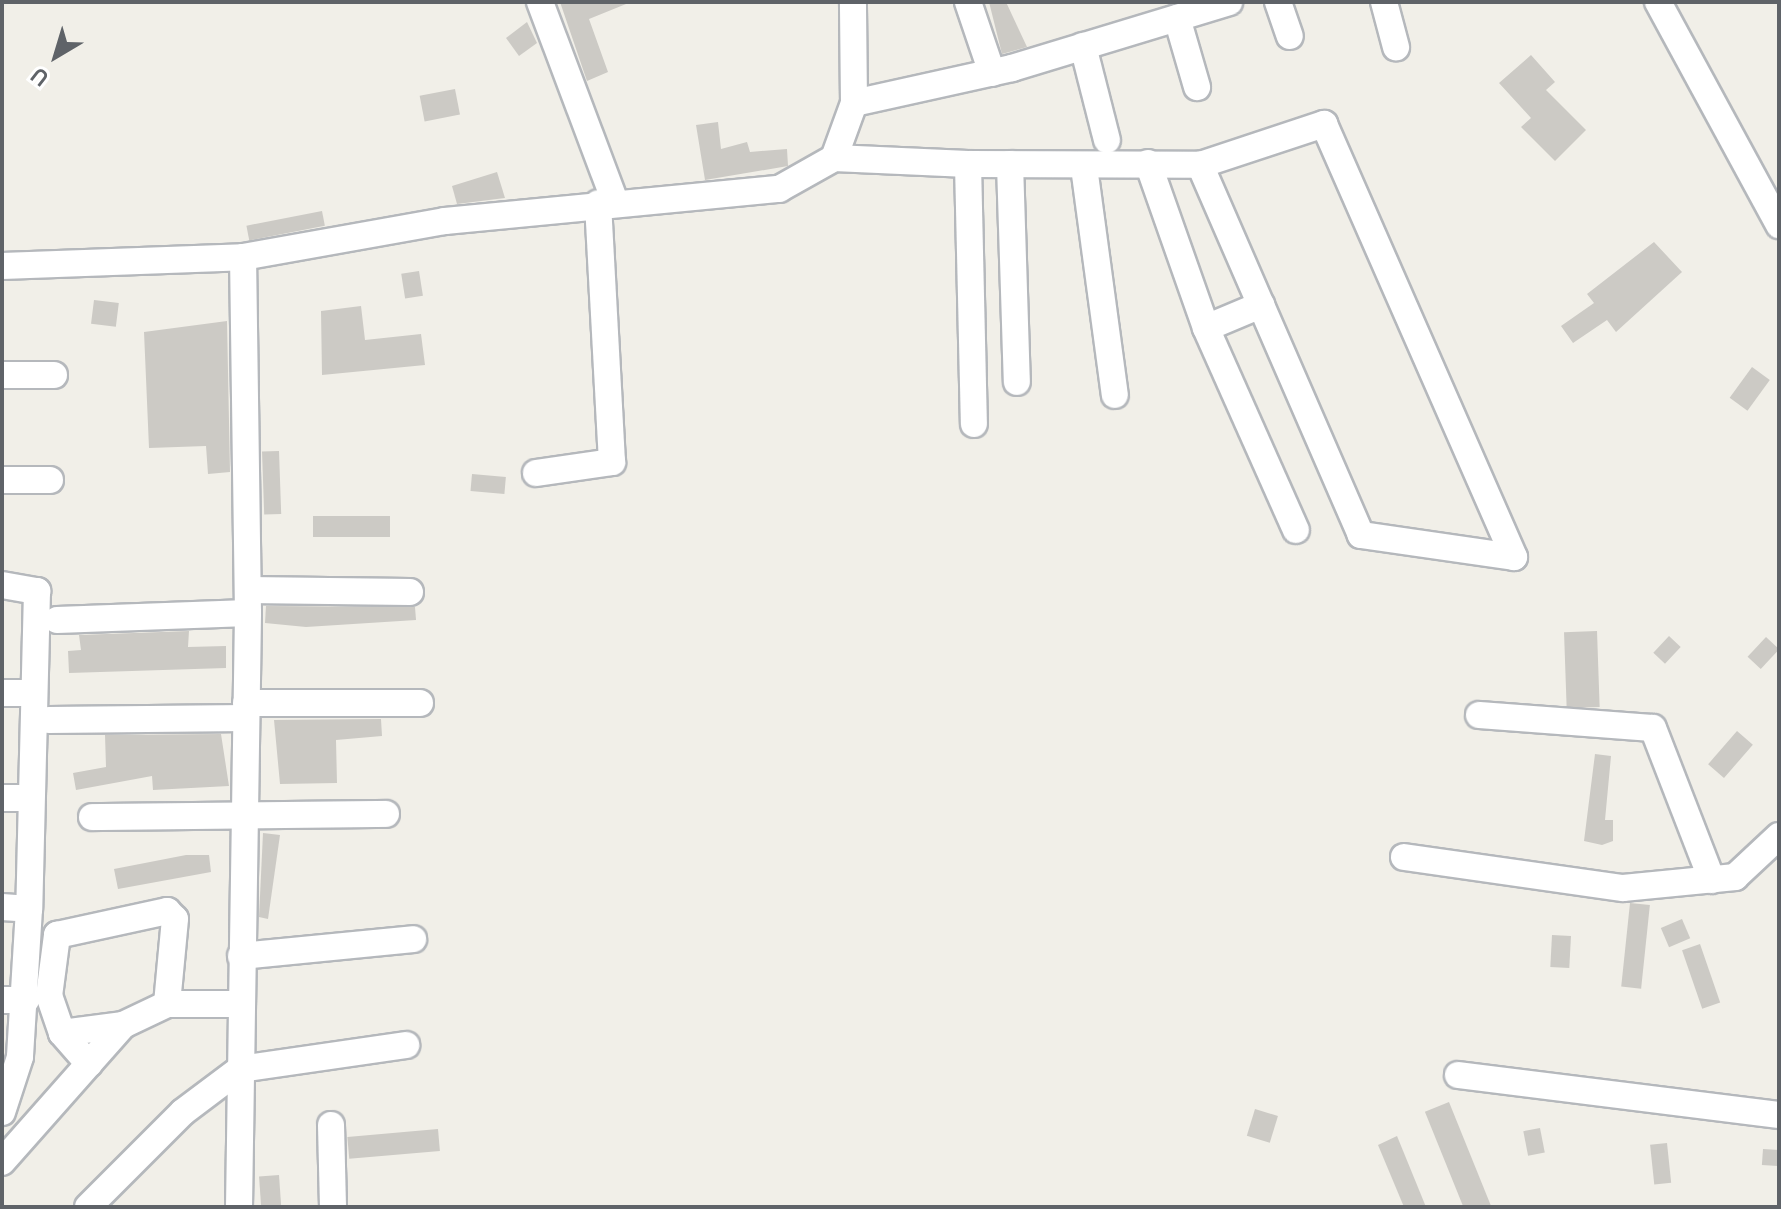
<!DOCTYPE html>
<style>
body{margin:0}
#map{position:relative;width:1781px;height:1209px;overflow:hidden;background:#f1efe8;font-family:Overpass,sans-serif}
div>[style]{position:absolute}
.building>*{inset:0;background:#cccac5;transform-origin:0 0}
.roads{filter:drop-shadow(2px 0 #b5b8bc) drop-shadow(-2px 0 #b5b8bc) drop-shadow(0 2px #b5b8bc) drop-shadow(0 -2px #b5b8bc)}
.minor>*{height:26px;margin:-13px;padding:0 13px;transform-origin:13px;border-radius:13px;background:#fff}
span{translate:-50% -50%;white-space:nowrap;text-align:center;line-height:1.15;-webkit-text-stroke:6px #fff;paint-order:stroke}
.frame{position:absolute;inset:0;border:4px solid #5f6368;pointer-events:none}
.north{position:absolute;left:16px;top:16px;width:80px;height:80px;-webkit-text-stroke:6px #fff;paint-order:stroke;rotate:218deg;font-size:22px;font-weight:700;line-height:32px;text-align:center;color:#5f6368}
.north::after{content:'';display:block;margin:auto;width:28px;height:36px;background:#5f6368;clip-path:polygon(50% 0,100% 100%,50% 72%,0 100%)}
</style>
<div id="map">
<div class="building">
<div style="clip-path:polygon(560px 2px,631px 2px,589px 19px,608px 72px,587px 81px)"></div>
<div style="clip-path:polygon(989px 2px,1006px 2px,1027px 47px,1002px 54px)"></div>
<div style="clip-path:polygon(527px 22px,537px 43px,519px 56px,506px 38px)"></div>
<div style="clip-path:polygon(1531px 55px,1555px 82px,1546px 90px,1586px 130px,1555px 161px,1521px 127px,1531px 118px,1499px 83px)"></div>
<div style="left:455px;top:89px;width:26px;height:36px;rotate:79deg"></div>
<div style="clip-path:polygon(718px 122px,721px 149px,747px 142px,750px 152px,787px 149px,788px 166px,705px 180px,696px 125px)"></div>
<div style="clip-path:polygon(497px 172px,505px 198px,457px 204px,452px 186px)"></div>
<div style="left:322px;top:211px;width:15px;height:77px;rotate:79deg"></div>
<div style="clip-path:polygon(1654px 242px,1682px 272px,1616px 332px,1607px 320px,1573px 343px,1561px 326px,1594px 303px,1587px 294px)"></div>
<div style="left:419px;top:271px;width:25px;height:18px;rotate:81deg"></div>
<div style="left:94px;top:300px;width:25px;height:24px;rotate:7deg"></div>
<div style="clip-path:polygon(361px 306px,365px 340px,421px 334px,425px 365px,322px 375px,321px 311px)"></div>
<div style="clip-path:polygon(227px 321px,230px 472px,208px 474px,206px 446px,149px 448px,144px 332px)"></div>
<div style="left:1752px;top:367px;width:22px;height:38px;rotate:36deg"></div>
<div style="left:279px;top:451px;width:63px;height:17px;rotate:88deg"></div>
<div style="left:472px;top:474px;width:34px;height:17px;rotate:5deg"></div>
<div style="left:390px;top:516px;width:21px;height:77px;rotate:90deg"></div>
<div style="clip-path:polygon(266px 606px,415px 607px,416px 620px,306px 627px,265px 623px)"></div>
<div style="clip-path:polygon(189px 631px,188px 647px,226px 646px,226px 668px,69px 673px,68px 651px,81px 650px,79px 635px)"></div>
<div style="left:1597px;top:631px;width:76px;height:33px;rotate:88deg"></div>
<div style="left:1669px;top:636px;width:16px;height:23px;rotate:43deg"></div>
<div style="left:1766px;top:637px;width:18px;height:27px;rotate:43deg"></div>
<div style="clip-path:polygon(381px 719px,382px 736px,336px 740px,337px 783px,280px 784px,274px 720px)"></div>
<div style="left:1737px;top:731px;width:21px;height:44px;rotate:41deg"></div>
<div style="clip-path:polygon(221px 734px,229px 786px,153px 790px,152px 776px,76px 790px,73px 773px,106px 767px,105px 735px)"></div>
<div style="clip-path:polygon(1595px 754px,1611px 756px,1605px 820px,1613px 820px,1613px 841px,1602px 845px,1584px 841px)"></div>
<div style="clip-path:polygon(263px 833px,280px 835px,268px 919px,259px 917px)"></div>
<div style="clip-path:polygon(186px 855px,209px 855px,211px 872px,118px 889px,114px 869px)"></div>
<div style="left:1630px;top:903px;width:20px;height:84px;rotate:6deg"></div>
<div style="left:1682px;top:919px;width:21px;height:23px;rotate:67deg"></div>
<div style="left:1552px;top:935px;width:19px;height:32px;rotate:3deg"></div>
<div style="left:1700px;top:944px;width:62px;height:19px;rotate:71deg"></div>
<div style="left:1449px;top:1102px;width:113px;height:26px;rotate:68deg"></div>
<div style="left:1255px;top:1109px;width:24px;height:28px;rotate:17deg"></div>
<div style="left:1540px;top:1128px;width:25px;height:17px;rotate:79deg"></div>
<div style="left:438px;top:1129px;width:22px;height:91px;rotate:85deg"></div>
<div style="clip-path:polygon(1397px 1136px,1426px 1207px,1404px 1207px,1378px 1145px)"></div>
<div style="left:1667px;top:1143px;width:40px;height:17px;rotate:84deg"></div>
<div style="left:1763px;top:1149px;width:16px;height:16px;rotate:4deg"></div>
<div style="left:279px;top:1175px;width:32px;height:20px;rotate:86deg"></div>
</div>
<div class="roads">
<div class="minor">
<div style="left:540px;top:2px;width:214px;rotate:69.4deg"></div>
<div style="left:968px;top:2px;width:75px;rotate:71.3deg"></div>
<div style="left:1278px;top:2px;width:36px;rotate:71deg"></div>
<div style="left:1384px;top:2px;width:47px;rotate:75.1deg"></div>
<div style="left:1658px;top:2px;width:254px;rotate:61.5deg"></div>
<div style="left:1177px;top:18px;width:72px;rotate:73.8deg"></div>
<div style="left:1083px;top:46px;width:97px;rotate:75.7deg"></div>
<div style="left:854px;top:103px;width:162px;rotate:-12.5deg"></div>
<div style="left:1012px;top:68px;width:227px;rotate:-16.9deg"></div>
<div style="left:834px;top:158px;width:134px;rotate:2.6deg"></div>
<div style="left:968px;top:164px;width:260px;rotate:88.7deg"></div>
<div style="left:1148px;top:163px;width:175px;rotate:70.6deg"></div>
<div style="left:1206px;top:328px;width:221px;rotate:66deg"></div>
<div style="left:968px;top:164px;width:232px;rotate:0.2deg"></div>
<div style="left:1200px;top:165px;width:131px;rotate:-18.3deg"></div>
<div style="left:1324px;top:124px;width:473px;rotate:66.3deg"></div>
<div style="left:1514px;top:557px;width:155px;rotate:-171.8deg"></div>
<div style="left:1361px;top:535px;width:404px;rotate:-113.5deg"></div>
<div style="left:1010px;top:164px;width:218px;rotate:88.2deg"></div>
<div style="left:1084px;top:167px;width:230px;rotate:82.3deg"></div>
<div style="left:2px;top:266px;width:241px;rotate:-2.1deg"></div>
<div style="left:243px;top:257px;width:205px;rotate:-10.1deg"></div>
<div style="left:445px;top:221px;width:336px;rotate:-5.5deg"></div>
<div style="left:779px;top:189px;width:63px;rotate:-29.4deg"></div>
<div style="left:834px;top:158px;width:59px;rotate:-70deg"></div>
<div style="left:854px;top:103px;width:101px;rotate:-90.6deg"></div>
<div style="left:1206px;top:328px;width:60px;rotate:-22.7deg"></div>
<div style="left:2px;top:375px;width:52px"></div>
<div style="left:536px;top:473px;width:77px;rotate:-8.2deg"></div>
<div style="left:612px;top:462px;width:259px;rotate:-93.1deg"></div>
<div style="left:2px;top:480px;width:48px"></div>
<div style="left:2px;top:585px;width:36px;rotate:10deg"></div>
<div style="left:37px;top:591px;width:318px;rotate:91.4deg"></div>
<div style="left:248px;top:590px;width:162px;rotate:0.7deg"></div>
<div style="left:57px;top:620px;width:191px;rotate:-2.1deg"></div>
<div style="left:2px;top:693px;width:32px"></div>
<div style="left:246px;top:703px;width:174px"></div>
<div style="left:1479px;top:715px;width:174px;rotate:4.3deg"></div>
<div style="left:1653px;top:728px;width:163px;rotate:68.8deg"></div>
<div style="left:49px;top:720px;width:197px;rotate:-0.6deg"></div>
<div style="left:2px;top:798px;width:29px"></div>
<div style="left:92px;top:817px;width:294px;rotate:-0.6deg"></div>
<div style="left:1404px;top:857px;width:221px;rotate:8.1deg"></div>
<div style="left:1623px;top:888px;width:113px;rotate:-5.6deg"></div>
<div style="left:1735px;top:877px;width:60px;rotate:-43deg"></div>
<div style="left:2px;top:907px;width:27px;rotate:4deg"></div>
<div style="left:29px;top:909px;width:148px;rotate:93.5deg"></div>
<div style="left:20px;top:1057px;width:58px;rotate:108.1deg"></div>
<div style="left:241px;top:956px;width:173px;rotate:-5.6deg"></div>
<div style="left:2px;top:1000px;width:24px"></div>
<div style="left:62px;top:1033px;width:62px;rotate:-7.5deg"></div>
<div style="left:89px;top:1064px;width:41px;rotate:-131.1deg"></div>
<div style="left:62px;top:1033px;width:39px;rotate:-109deg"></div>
<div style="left:49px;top:996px;width:62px;rotate:-82.5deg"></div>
<div style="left:57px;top:935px;width:113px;rotate:-12.3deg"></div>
<div style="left:167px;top:911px;width:11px;rotate:45deg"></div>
<div style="left:175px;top:919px;width:85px;rotate:95.4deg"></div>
<div style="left:1458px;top:1075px;width:323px;rotate:7.1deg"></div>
<div style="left:331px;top:1125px;width:82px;rotate:88.6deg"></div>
<div style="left:2px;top:1162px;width:183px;rotate:-48.5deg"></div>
<div style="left:123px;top:1025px;width:49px;rotate:-25.5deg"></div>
<div style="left:167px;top:1004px;width:74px"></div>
<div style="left:88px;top:1207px;width:134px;rotate:-45deg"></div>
<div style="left:183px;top:1112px;width:71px;rotate:-37deg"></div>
<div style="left:240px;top:1069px;width:168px;rotate:-8.2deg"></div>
<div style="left:239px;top:1207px;width:594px;rotate:-89.13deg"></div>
<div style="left:248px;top:613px;width:356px;rotate:-90.8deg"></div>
</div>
</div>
<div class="frame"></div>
<div class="north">U</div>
</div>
